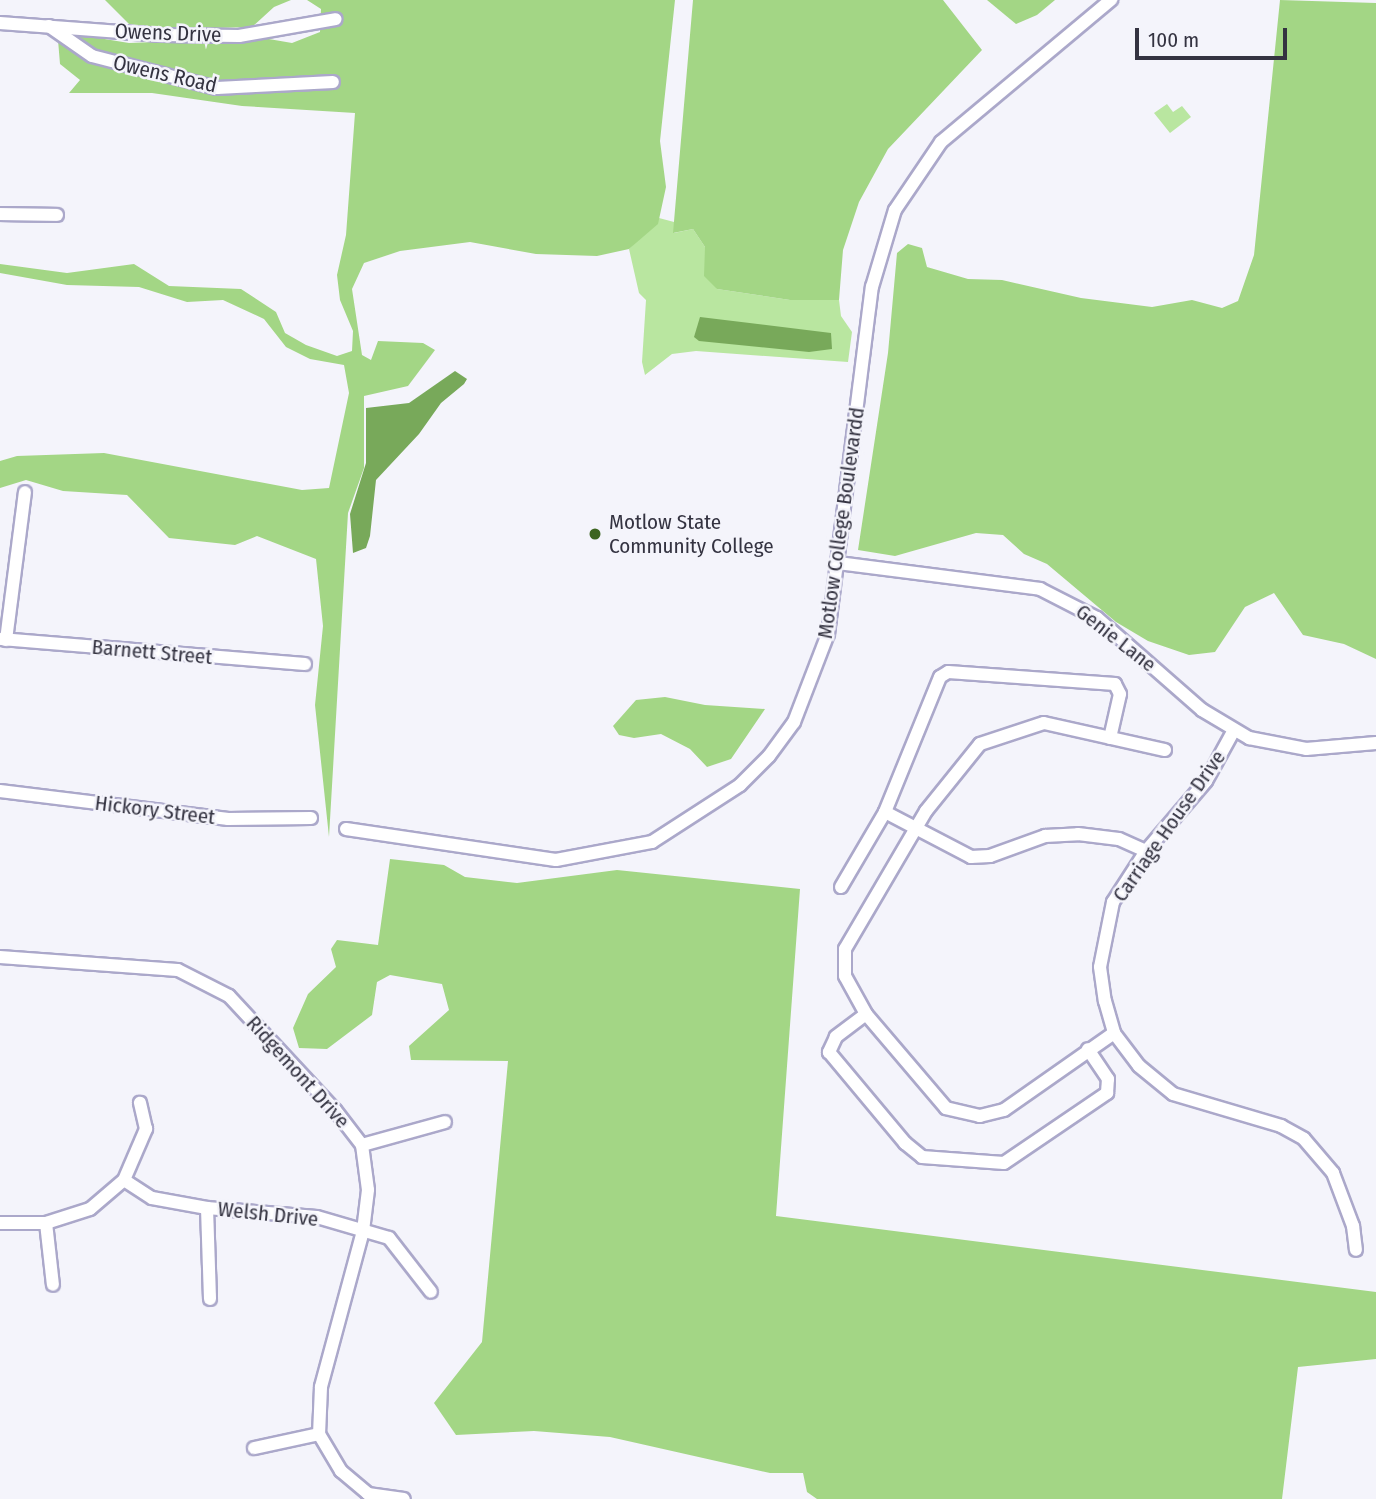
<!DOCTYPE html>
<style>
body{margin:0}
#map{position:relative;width:1376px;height:1499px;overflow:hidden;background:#f4f4fb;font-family:"Fira Sans Condensed",sans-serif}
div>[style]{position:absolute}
.green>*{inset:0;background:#b9e6a0}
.forest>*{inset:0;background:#a3d685}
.water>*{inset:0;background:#78a95a}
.roads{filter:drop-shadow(2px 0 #aba8ca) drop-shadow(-2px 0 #aba8ca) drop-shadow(0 2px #aba8ca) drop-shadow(0 -2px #aba8ca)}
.minor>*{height:12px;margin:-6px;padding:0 6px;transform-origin:6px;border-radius:6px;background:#fff}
.dots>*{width:19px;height:19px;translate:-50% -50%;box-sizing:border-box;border:4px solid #f4f4fb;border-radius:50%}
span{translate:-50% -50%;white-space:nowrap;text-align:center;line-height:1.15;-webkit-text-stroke:5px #f4f4fb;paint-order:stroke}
.street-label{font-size:21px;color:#343341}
.poi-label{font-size:21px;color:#343341}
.left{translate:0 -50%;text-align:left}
.scale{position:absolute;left:1135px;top:28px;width:152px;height:32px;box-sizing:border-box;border:4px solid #343341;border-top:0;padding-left:9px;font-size:21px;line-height:24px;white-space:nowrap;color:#343341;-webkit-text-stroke:5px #f4f4fb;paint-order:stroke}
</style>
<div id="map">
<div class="green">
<div style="clip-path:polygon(1167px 104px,1173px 112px,1182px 106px,1191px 117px,1170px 133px,1154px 113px)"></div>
<div style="clip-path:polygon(659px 218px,674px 222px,674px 233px,693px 229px,705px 247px,717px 289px,790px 300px,839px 300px,841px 316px,852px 332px,848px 362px,696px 351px,672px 354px,645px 375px,642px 362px,646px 300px,639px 293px,629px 249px)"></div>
</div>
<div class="forest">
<div style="clip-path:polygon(105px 0,291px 0,274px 7px,252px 27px,178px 29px,129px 24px)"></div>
<div style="clip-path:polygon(307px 0,675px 0,660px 141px,666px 187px,658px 224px,629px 249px,597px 256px,536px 254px,470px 242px,400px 251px,364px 263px,352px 289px,362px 355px,371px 360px,378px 341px,423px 343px,435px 350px,408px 386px,364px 396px,364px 468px,348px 513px,329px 837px,315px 705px,323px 626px,316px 559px,257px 536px,235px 545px,169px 538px,127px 495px,63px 491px,26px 480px,0 488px,0 461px,17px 456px,104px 453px,302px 490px,329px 488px,349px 393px,344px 365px,310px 359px,286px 347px,264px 319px,223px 300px,187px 302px,139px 287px,67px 285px,0 273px,0 264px,67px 273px,134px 264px,169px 286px,241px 289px,276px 312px,285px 333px,306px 345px,337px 356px,352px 351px,353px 331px,340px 300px,337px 275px,346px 235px,355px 113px,242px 106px,152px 93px,69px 93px,80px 80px,60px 64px,58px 40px,74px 34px,129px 43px,263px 38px,292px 43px,320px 32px,321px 9px)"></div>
<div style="clip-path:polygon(693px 0,943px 0,982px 50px,888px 149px,859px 202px,843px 250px,839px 300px,790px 300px,717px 289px,704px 276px,705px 247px,693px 229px,673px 233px)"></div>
<div style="clip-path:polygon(987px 0,1055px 0,1037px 15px,1016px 24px)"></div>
<div style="clip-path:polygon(1280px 0,1376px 3px,1376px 659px,1344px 644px,1303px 635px,1274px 593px,1245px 607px,1215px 652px,1189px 655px,1148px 641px,1116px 622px,1047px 564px,1024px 554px,1003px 535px,976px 533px,895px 556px,858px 550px,888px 353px,897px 253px,908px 244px,922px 248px,927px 267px,968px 279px,1002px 280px,1081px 298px,1152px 307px,1192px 300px,1222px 308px,1238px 301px,1254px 255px)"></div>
<div style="clip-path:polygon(665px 697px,705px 705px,765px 709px,731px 759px,707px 767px,690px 749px,661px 734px,634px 738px,619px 735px,613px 726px,636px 700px)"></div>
<div style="clip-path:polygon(390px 859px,444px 865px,465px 877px,517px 883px,617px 870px,800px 889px,776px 1216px,1376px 1292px,1376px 1359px,1298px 1367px,1282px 1499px,817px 1499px,807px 1492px,803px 1473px,770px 1473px,610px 1437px,534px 1431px,456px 1435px,434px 1403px,482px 1342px,508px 1061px,411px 1060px,409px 1046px,449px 1010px,442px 984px,390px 975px,377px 982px,372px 1015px,327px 1049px,299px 1048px,293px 1028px,308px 994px,336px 967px,331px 949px,337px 940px,378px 945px)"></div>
</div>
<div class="water">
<div style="clip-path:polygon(700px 317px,831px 333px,832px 349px,809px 352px,699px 341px,694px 337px)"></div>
<div style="clip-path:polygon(455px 371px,467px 379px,464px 384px,441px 403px,419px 434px,376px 480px,370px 536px,366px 548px,353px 553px,350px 514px,366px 463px,366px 408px,409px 403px)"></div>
</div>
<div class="roads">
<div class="minor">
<div style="left:0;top:23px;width:161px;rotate:4.3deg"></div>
<div style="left:161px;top:35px;width:78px;rotate:0.7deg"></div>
<div style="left:239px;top:36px;width:98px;rotate:-9.9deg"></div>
<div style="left:49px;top:26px;width:52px;rotate:34.9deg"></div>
<div style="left:92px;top:56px;width:129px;rotate:14.4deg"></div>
<div style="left:217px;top:88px;width:116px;rotate:-3deg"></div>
<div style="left:0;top:214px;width:57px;rotate:1deg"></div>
<div style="left:838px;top:563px;width:204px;rotate:7.3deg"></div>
<div style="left:1040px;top:589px;width:64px;rotate:27deg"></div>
<div style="left:1097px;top:618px;width:140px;rotate:41.2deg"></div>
<div style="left:1202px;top:710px;width:55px;rotate:30.8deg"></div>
<div style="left:1249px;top:738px;width:58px;rotate:10.9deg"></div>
<div style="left:1306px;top:749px;width:70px;rotate:-4.9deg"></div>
<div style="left:0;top:639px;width:306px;rotate:4.7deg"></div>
<div style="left:6px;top:640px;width:149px;rotate:-82.7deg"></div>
<div style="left:1234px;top:730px;width:58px;rotate:118.8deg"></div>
<div style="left:1206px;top:781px;width:92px;rotate:130.6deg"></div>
<div style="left:1146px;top:851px;width:61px;rotate:122.9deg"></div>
<div style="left:1113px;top:902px;width:66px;rotate:101.3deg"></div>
<div style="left:1100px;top:967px;width:34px;rotate:82deg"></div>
<div style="left:1105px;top:1001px;width:33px;rotate:74deg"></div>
<div style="left:1114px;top:1033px;width:41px;rotate:52.9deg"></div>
<div style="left:1139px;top:1066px;width:44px;rotate:39.5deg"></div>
<div style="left:1173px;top:1094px;width:113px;rotate:16.5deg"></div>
<div style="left:1281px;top:1126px;width:26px;rotate:29deg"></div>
<div style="left:1304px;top:1139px;width:45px;rotate:49.5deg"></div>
<div style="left:1333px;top:1173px;width:57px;rotate:69.3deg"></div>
<div style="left:1353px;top:1226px;width:24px;rotate:83deg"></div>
<div style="left:1110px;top:738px;width:45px;rotate:-77.2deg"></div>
<div style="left:1120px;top:694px;width:11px;rotate:-117deg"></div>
<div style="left:1115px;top:684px;width:167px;rotate:-175.9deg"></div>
<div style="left:948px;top:672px;width:9px;rotate:148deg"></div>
<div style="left:940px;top:677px;width:146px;rotate:112.2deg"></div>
<div style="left:885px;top:812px;width:97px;rotate:27.6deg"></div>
<div style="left:971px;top:857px;width:19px;rotate:-3deg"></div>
<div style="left:990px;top:856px;width:59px;rotate:-20deg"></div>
<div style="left:1045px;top:836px;width:33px;rotate:-3deg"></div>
<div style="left:1078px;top:834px;width:41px;rotate:7deg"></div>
<div style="left:1119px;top:839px;width:30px;rotate:24deg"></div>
<div style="left:0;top:791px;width:230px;rotate:7deg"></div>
<div style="left:228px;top:819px;width:83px;rotate:-0.7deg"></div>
<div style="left:346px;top:829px;width:212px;rotate:8.4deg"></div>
<div style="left:556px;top:860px;width:98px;rotate:-10.6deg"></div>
<div style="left:652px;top:842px;width:105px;rotate:-32.9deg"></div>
<div style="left:740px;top:785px;width:41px;rotate:-45deg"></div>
<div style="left:769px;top:756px;width:42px;rotate:-53.7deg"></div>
<div style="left:794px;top:722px;width:94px;rotate:-68.9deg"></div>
<div style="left:828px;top:634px;width:350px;rotate:-82.8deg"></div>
<div style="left:872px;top:287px;width:80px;rotate:-73.4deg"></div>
<div style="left:895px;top:210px;width:82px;rotate:-55.9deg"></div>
<div style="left:941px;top:142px;width:222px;rotate:-39.9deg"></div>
<div style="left:841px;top:887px;width:87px;rotate:-59.6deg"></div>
<div style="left:0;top:957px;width:178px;rotate:4.2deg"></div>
<div style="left:178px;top:970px;width:57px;rotate:27deg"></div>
<div style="left:229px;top:996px;width:156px;rotate:47.1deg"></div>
<div style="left:335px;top:1110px;width:44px;rotate:52.4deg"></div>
<div style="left:362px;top:1145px;width:45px;rotate:82.4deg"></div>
<div style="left:368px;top:1190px;width:41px;rotate:97deg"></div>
<div style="left:363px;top:1231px;width:162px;rotate:105.1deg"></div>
<div style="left:321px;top:1387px;width:47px;rotate:92.4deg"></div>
<div style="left:319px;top:1434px;width:43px;rotate:59.3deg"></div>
<div style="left:341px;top:1471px;width:35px;rotate:40deg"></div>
<div style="left:368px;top:1494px;width:36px;rotate:8deg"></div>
<div style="left:866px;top:1014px;width:38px;rotate:143deg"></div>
<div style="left:836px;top:1037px;width:17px;rotate:115deg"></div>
<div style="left:829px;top:1052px;width:119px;rotate:50.1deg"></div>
<div style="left:905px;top:1143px;width:22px;rotate:39deg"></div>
<div style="left:922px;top:1157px;width:82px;rotate:4.2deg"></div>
<div style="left:1004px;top:1163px;width:125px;rotate:-34.2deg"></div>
<div style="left:1107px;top:1093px;width:14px;rotate:-86deg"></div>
<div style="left:1108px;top:1079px;width:36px;rotate:-124deg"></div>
<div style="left:1114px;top:1033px;width:134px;rotate:145deg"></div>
<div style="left:1004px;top:1110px;width:25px;rotate:166deg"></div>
<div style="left:980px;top:1116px;width:35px;rotate:-167deg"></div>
<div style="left:946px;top:1108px;width:123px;rotate:-130.4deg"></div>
<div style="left:866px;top:1014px;width:43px;rotate:-118.9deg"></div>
<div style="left:845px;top:976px;width:27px;rotate:-90deg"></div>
<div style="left:845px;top:949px;width:160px;rotate:-59.6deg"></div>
<div style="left:926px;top:811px;width:86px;rotate:-51.1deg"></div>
<div style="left:980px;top:744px;width:67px;rotate:-18.2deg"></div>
<div style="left:1044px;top:723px;width:124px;rotate:12.6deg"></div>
<div style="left:362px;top:1145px;width:86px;rotate:-15.5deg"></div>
<div style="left:124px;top:1180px;width:33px;rotate:33deg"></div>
<div style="left:152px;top:1198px;width:56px;rotate:10.3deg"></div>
<div style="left:207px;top:1208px;width:110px;rotate:4.7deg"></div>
<div style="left:317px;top:1217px;width:75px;rotate:16.3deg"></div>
<div style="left:389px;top:1238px;width:68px;rotate:52.1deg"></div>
<div style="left:207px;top:1208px;width:91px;rotate:88.1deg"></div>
<div style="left:0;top:1223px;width:46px"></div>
<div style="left:46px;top:1223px;width:46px;rotate:-17.7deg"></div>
<div style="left:90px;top:1209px;width:45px;rotate:-40.5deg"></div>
<div style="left:124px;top:1180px;width:56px;rotate:-66.7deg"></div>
<div style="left:146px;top:1129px;width:27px;rotate:-103deg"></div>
<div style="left:46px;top:1223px;width:62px;rotate:83.6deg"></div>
<div style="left:254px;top:1448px;width:66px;rotate:-12.2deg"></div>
</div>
</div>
<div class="dots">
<div style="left:595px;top:534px;background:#3d6520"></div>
</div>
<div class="street-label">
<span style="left:168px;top:33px;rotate:2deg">Owens Drive</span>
<span style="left:165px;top:74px;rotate:13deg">Owens Road</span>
<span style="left:841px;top:523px;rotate:-82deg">Motlow College Boulevardd</span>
<span style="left:1116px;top:638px;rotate:38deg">Genie Lane</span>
<span style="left:152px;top:652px;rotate:5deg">Barnett Street</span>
<span style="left:155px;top:810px;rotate:7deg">Hickory Street</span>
<span style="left:1169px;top:826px;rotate:-55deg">Carriage House Drive</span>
<span style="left:298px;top:1072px;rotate:48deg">Ridgemont Drive</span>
<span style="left:268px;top:1214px;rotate:6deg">Welsh Drive</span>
</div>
<div class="poi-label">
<span class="left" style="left:609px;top:534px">Motlow State<br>Community College</span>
</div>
<div class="scale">100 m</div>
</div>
